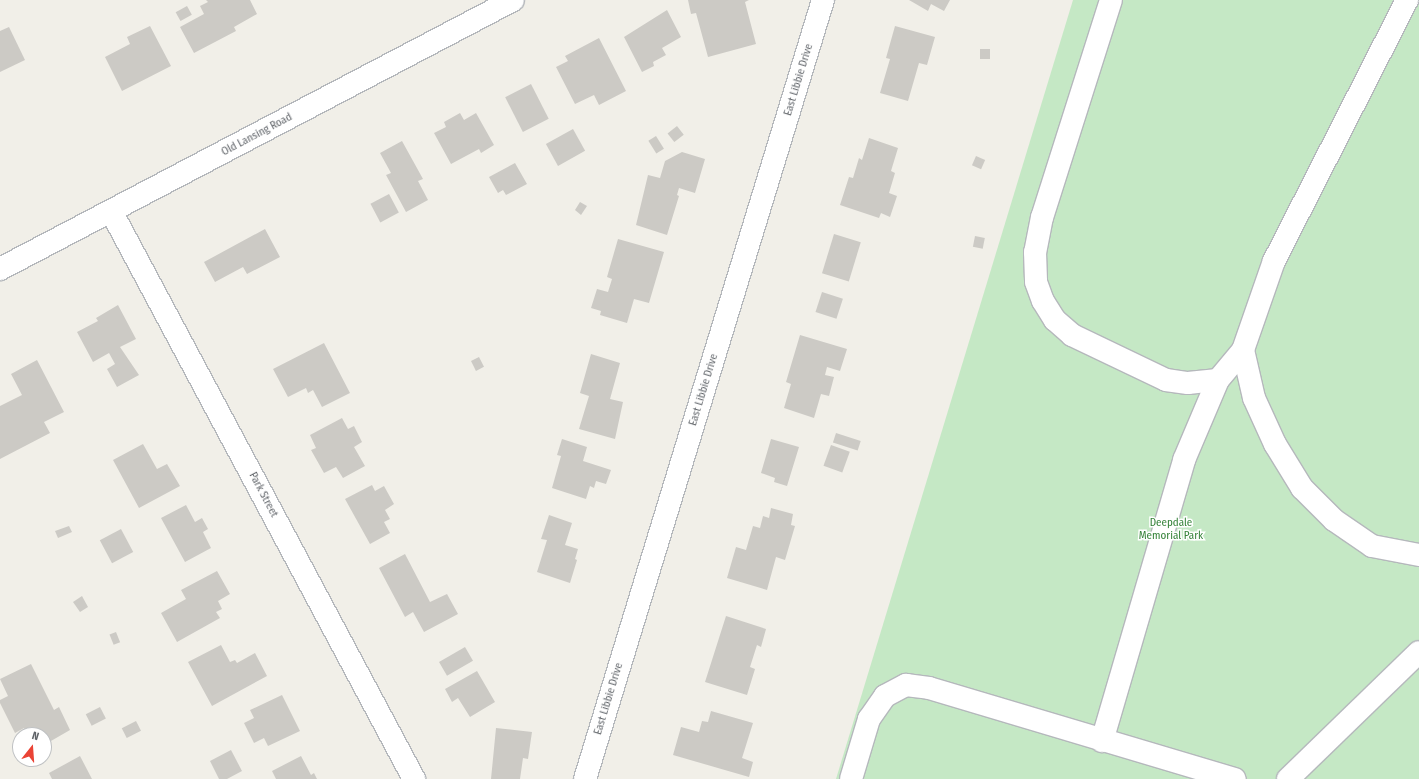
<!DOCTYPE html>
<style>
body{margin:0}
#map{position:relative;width:1419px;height:779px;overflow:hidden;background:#f1efe8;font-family:"Fira Sans Condensed",sans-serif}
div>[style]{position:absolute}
.green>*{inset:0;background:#c5e8c5}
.building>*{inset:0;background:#cccac5;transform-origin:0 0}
.roads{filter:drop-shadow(1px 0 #b5b8bc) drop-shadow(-1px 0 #b5b8bc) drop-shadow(0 1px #b5b8bc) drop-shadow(0 -1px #b5b8bc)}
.minor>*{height:22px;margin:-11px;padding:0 11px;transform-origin:11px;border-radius:11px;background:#fff}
span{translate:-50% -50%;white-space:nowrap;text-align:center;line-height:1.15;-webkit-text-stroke:3px #fff;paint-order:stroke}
.street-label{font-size:11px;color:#5f6368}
.park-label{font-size:11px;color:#348238}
.north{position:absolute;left:12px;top:727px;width:40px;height:40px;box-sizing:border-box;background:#fff;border:1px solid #bfc1c3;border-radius:50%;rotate:17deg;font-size:11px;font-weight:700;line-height:16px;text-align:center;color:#5f6368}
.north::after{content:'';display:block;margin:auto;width:14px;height:18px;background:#ea4335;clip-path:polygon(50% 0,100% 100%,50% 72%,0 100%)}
</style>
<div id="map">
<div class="green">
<div style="clip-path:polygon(1073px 0,1419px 0,1419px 779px,836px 779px)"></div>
</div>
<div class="building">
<div style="clip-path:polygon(206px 0,250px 0,257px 14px,234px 27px,236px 31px,194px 53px,180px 27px,204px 14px,200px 6px,208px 2px)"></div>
<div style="clip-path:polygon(688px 0,749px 0,745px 2px,756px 44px,708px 57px,696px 13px,691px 14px)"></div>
<div style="clip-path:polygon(909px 0,950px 0,944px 11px,931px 4px,928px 11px)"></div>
<div style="left:187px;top:6px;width:10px;height:13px;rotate:61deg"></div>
<div style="clip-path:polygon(667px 10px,681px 37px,662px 48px,666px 55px,653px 62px,654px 66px,642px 72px,624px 37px)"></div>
<div style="clip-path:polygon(150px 26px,171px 66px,122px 91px,105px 57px,130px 44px,127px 37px)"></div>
<div style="clip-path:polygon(895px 26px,935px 37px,927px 65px,919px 63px,908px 101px,880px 93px,890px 59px,886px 58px)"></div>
<div style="clip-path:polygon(9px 27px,25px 60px,0 72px,0 31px)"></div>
<div style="clip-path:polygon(599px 38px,626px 91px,599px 105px,594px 95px,575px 104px,556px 67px,568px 61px,565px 56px)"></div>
<div style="left:980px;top:49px;width:10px;height:10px"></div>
<div style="left:531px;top:84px;width:39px;height:29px;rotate:63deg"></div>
<div style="clip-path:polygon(460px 113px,464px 120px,476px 113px,494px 145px,481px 153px,479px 149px,451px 164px,434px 133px,446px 127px,444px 122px)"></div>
<div style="left:677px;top:126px;width:11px;height:12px;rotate:52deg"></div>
<div style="left:573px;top:129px;width:25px;height:31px;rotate:61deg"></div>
<div style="left:656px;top:136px;width:15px;height:9px;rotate:58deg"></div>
<div style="clip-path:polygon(869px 138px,898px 148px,891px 171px,895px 173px,889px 193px,897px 196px,890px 217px,881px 213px,879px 218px,840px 205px,849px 177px,853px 178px,859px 158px,862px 160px)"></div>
<div style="clip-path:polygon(402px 141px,423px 179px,418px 181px,428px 200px,406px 212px,386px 175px,391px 173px,380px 153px)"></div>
<div style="clip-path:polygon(682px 152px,705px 159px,695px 193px,679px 188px,677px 195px,679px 196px,667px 235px,636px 225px,648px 175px,660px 178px,665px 161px)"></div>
<div style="left:976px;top:156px;width:10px;height:10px;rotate:24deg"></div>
<div style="clip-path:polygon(515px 163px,527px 184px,506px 195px,503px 190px,498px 193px,489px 177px)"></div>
<div style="left:389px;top:194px;width:21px;height:21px;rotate:62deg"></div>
<div style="clip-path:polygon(580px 202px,587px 206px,581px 215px,575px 210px)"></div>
<div style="clip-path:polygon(265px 229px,280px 257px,247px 274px,243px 267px,215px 282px,204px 262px)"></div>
<div style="left:834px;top:234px;width:28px;height:41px;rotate:17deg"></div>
<div style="left:975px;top:236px;width:10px;height:11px;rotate:11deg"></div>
<div style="clip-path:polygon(618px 239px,664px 252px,649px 303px,634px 299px,627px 323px,600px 315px,601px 311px,591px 308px,597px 289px,608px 292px,612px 279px,607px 277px)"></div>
<div style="left:822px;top:292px;width:22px;height:21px;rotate:18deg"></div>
<div style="clip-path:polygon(118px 305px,136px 339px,120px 347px,139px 375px,117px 387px,107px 369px,115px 364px,109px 353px,93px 362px,77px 332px,98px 321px,96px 318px)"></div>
<div style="clip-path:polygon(800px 335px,847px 349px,840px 371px,827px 367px,825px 375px,834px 377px,829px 396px,821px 394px,814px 418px,784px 408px,791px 384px,786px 382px)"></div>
<div style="clip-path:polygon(324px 343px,350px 393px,322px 407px,313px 390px,308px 393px,306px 388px,288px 397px,273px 369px)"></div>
<div style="clip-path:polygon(591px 354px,620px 363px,610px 399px,623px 402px,615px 439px,579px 429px,589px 396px,580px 393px)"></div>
<div style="left:479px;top:357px;width:11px;height:9px;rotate:63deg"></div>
<div style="clip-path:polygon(37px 360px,64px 412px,44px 422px,50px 433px,0 459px,0 406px,22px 395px,11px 374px)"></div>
<div style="clip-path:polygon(342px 418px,348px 429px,354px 426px,362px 442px,354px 447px,365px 466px,343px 478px,336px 467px,324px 473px,311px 450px,316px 448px,310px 435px)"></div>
<div style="left:836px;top:433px;width:26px;height:10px;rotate:18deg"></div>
<div style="clip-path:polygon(562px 439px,587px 447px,583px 461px,611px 470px,606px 484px,596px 481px,594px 488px,590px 486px,586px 499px,552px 488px,561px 456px,557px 455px)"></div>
<div style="clip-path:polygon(771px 439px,799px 447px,787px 486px,774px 482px,775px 478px,761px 473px)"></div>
<div style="clip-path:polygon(143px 444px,157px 469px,167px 464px,180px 486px,139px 508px,113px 460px)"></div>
<div style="left:831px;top:445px;width:20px;height:22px;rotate:20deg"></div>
<div style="clip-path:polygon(372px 485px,375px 491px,384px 486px,394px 504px,385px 510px,390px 519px,384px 522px,390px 533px,370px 544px,345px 499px)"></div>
<div style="clip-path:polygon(186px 505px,195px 522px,202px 518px,208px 529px,203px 532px,211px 548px,185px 562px,161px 518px)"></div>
<div style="clip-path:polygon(771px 508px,793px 514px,791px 525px,795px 526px,785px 560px,776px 557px,767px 590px,727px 578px,736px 547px,746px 550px,753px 526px,760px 528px,763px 516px,769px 518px)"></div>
<div style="clip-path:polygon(549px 515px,572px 523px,565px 545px,578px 549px,575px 559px,577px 560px,570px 583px,537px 572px,547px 540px,541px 539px)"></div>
<div style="clip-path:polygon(69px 526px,72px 532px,58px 538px,55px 531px)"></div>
<div style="left:121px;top:529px;width:26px;height:24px;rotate:62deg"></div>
<div style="clip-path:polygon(405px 554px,430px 602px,447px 594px,458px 614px,424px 632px,413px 612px,405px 617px,379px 568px)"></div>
<div style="clip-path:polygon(217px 571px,230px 594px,218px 601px,222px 609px,216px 612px,220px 618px,177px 642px,161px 613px,186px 599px,181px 590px)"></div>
<div style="clip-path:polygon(82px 596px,88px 607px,80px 612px,73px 602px)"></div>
<div style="clip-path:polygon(726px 616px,766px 629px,761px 647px,757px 645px,750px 667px,755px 669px,747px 695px,705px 682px)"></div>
<div style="left:116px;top:632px;width:11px;height:7px;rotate:68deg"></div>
<div style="clip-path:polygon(221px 645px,230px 662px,235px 660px,237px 663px,255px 653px,267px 676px,212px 706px,188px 662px)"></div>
<div style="left:465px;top:647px;width:16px;height:30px;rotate:60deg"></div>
<div style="clip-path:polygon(31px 664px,54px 710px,59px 707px,70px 730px,44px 745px,44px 735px,27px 735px,24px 728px,15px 733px,0 703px,0 700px,8px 696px,0 679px)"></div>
<div style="clip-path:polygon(477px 671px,495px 702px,470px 717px,458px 698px,452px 702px,445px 689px)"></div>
<div style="clip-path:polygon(282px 695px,300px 731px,268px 746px,264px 738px,254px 743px,244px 723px,254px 718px,250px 710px)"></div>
<div style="left:100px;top:707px;width:13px;height:16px;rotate:63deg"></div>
<div style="clip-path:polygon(711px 711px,753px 723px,742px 758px,753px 762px,749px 777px,673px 755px,681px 727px,699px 732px,702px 721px,708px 722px)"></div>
<div style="left:136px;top:721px;width:11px;height:16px;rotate:63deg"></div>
<div style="clip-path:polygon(496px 728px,532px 732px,528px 759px,523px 758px,520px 779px,491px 779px)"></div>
<div style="clip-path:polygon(231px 750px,242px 771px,227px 779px,219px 779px,210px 761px)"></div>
<div style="clip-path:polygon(80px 756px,92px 779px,52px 779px,49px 773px)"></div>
<div style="clip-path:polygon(301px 756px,311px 775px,314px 773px,317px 779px,276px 779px,272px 771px)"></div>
</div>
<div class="roads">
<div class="minor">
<div style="left:1111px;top:0;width:228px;rotate:107.6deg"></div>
<div style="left:1042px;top:217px;width:36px;rotate:101deg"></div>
<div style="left:1035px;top:252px;width:30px;rotate:88deg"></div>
<div style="left:1036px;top:282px;width:20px;rotate:70deg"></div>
<div style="left:1043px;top:301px;width:22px;rotate:58deg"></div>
<div style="left:1055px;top:320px;width:23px;rotate:41deg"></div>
<div style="left:1072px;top:335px;width:104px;rotate:25.6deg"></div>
<div style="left:1166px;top:380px;width:22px;rotate:8deg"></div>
<div style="left:1188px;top:383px;width:30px;rotate:-6deg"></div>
<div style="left:111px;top:211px;width:644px;rotate:61.92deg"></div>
<div style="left:0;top:269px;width:579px;rotate:-27.67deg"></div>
<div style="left:1243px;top:350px;width:49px;rotate:77.1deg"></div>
<div style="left:1254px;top:398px;width:51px;rotate:65.5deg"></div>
<div style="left:1275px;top:444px;width:52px;rotate:58.5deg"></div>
<div style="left:1302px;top:488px;width:45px;rotate:45deg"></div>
<div style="left:1334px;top:520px;width:46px;rotate:34.4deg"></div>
<div style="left:1372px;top:546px;width:48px;rotate:10.8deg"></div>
<div style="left:1102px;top:741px;width:293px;rotate:-73.7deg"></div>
<div style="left:1184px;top:460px;width:87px;rotate:-67deg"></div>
<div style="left:1218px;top:380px;width:39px;rotate:-50deg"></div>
<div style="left:1243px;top:350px;width:94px;rotate:-70.8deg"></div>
<div style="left:1274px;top:261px;width:293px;rotate:-63deg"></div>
<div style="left:585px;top:779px;width:815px;rotate:-73.01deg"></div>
<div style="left:851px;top:779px;width:63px;rotate:-73.3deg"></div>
<div style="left:869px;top:719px;width:28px;rotate:-55deg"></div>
<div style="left:885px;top:696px;width:24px;rotate:-28deg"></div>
<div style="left:906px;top:685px;width:23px;rotate:7deg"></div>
<div style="left:929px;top:688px;width:319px;rotate:16.6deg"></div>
<div style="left:1288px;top:779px;width:182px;rotate:-44.1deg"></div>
</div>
</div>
<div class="street-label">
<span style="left:799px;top:80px;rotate:-73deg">East Libbie Drive</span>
<span style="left:257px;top:135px;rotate:-28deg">Old Lansing Road</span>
<span style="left:704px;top:390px;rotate:-73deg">East Libbie Drive</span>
<span style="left:263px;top:495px;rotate:62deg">Park Street</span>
<span style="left:609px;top:699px;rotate:-73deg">East Libbie Drive</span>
</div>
<div class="park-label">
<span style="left:1171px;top:530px">Deepdale<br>Memorial Park</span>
</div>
<div class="north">N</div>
</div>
